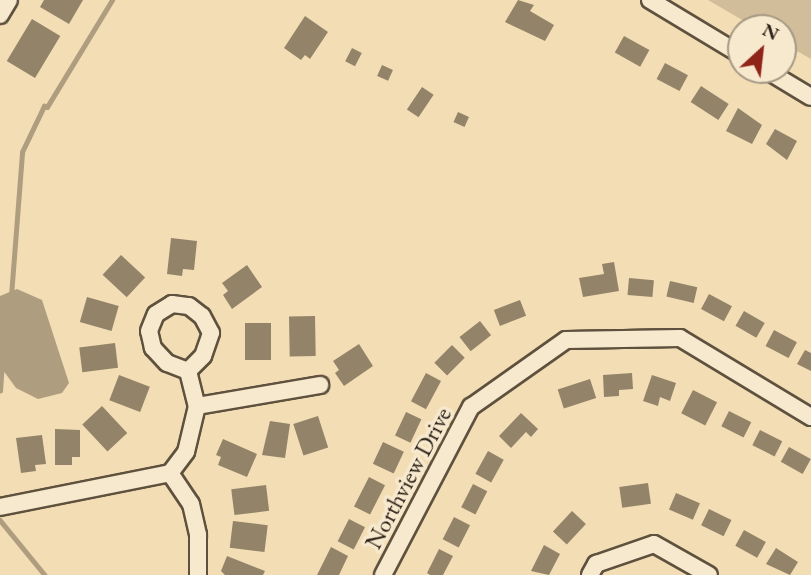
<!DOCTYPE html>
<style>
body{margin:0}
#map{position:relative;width:811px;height:575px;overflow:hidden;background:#f3ddb4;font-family:"EB Garamond",serif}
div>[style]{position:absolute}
.green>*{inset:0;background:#d1bd99}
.water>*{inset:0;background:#af9d7f}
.stream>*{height:4.5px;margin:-2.25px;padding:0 2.25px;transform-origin:2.25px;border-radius:2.25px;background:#af9d7f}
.building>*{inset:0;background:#938369;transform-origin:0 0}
.roads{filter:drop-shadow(2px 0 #5e513e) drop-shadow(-2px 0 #5e513e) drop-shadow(0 2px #5e513e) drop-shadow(0 -2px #5e513e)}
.street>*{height:16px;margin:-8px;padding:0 8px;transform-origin:8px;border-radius:8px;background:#f7e9ce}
span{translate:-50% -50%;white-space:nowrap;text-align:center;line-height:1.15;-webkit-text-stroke:7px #f7e9ce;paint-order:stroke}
.street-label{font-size:24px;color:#2c2217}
.north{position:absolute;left:727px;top:14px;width:70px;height:70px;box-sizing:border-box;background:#f7e9ce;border:2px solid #a69985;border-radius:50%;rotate:27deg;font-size:19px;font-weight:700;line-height:28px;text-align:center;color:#2c2217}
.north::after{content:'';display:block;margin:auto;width:24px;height:32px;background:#8f2418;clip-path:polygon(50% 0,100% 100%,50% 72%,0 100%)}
</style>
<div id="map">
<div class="green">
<div style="clip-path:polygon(708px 0,811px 0,811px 59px,783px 43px,783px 28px,756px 28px)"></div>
</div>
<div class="water">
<div style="clip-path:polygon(17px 289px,42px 300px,69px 383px,62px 393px,38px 399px,16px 388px,0 366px,0 296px)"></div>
</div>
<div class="stream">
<div style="left:11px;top:296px;width:144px;rotate:-85.6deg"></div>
<div style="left:22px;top:152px;width:51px;rotate:-64.4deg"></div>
<div style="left:44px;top:106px;width:3px;rotate:18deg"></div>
<div style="left:47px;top:107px;width:125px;rotate:-58.7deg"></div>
<div style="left:0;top:391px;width:27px;rotate:-86deg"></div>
<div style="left:0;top:520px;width:71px;rotate:50.7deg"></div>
</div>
<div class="building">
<div style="clip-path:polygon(44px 0,83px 0,69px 24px,40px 7px)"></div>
<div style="clip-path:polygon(518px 0,534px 5px,530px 11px,554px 25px,545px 41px,505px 22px)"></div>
<div style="clip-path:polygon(305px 16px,328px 32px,310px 59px,305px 55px,301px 60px,284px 48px)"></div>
<div style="left:32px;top:19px;width:33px;height:49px;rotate:31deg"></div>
<div style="left:624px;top:36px;width:29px;height:19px;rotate:29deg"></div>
<div style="left:352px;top:48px;width:11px;height:15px;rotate:27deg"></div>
<div style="left:665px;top:63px;width:26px;height:18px;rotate:28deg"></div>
<div style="left:382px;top:65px;width:12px;height:12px;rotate:24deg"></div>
<div style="left:701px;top:86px;width:33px;height:19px;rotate:33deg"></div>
<div style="left:422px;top:87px;width:14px;height:27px;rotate:34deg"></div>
<div style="clip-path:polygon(738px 108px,762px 125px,752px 144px,726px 131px)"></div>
<div style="left:458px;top:112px;width:12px;height:11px;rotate:24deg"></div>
<div style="clip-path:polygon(775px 129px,797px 141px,787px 160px,766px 144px)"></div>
<div style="clip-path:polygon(171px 238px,197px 241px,194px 270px,183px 269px,182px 276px,167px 274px)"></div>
<div style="left:121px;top:255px;width:33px;height:27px;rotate:43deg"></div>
<div style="clip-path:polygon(614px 262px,619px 291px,583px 297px,579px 278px,604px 274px,602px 264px)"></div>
<div style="clip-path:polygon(247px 265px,262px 287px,232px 309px,223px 295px,228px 291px,222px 283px)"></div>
<div style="left:629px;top:278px;width:25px;height:17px;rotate:5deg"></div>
<div style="left:670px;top:281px;width:28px;height:16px;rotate:13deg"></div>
<div style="left:709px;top:294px;width:26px;height:17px;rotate:28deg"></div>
<div style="left:87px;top:297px;width:33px;height:26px;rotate:16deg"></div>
<div style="left:520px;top:300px;width:17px;height:28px;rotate:69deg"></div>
<div style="left:744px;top:311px;width:24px;height:17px;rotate:30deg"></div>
<div style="left:315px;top:316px;width:40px;height:26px;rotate:89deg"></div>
<div style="left:480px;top:321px;width:18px;height:26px;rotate:52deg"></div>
<div style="left:271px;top:323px;width:37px;height:26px;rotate:90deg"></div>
<div style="left:774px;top:330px;width:26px;height:18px;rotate:28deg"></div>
<div style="left:115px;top:343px;width:25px;height:36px;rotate:83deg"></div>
<div style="clip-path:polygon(359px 344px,373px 366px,344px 386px,335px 373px,339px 370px,333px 361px)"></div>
<div style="left:452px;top:345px;width:18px;height:25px;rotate:45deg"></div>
<div style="clip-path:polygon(805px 350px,811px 353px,811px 371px,797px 364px)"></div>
<div style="left:426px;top:373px;width:17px;height:32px;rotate:28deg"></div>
<div style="clip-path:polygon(632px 373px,633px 389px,619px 390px,619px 396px,604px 397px,603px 375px)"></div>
<div style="left:119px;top:375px;width:33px;height:27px;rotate:21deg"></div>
<div style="clip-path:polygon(652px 375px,676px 383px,670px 401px,660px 397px,658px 406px,643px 401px)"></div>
<div style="left:590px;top:379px;width:20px;height:34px;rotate:72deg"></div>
<div style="left:693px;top:390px;width:27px;height:26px;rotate:27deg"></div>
<div style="left:102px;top:406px;width:37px;height:27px;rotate:47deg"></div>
<div style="left:729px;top:411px;width:25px;height:17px;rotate:27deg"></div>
<div style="left:406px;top:412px;width:17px;height:26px;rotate:25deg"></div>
<div style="clip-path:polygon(521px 413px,538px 429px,531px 437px,526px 432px,511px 448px,499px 436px)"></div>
<div style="left:318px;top:416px;width:33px;height:26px;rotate:72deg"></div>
<div style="clip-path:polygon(270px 421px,290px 424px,285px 458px,262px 455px)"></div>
<div style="clip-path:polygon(55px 429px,80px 430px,80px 457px,72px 457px,72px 465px,55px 465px)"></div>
<div style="left:760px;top:430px;width:25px;height:17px;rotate:27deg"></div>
<div style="clip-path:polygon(42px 435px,46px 464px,35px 465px,36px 471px,21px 473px,16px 438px)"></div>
<div style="clip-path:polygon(223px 439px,257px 454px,247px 477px,218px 465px,221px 457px,216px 455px)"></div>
<div style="left:383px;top:442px;width:23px;height:24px;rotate:25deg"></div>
<div style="left:789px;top:447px;width:25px;height:17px;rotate:29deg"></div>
<div style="left:488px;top:451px;width:18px;height:26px;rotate:29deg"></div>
<div style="left:369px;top:477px;width:18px;height:33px;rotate:27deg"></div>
<div style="left:648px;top:483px;width:21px;height:29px;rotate:82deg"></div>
<div style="left:473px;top:484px;width:16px;height:26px;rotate:27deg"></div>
<div style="left:266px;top:485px;width:26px;height:35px;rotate:83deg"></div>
<div style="left:676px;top:493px;width:26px;height:18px;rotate:23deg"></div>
<div style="left:709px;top:509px;width:25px;height:18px;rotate:26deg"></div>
<div style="left:572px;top:511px;width:19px;height:28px;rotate:43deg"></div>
<div style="left:454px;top:517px;width:18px;height:25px;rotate:27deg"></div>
<div style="left:349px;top:519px;width:18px;height:25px;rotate:27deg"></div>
<div style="left:233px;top:521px;width:35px;height:27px;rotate:7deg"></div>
<div style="left:744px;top:530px;width:25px;height:18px;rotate:29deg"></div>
<div style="clip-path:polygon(544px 545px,560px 554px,549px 575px,531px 571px)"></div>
<div style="clip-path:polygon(331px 547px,348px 556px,339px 575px,317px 575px)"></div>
<div style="clip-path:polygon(776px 548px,798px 562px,790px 575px,766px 564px)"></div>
<div style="clip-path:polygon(439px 549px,453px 556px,443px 575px,430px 575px,427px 573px)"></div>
<div style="clip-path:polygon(227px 556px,265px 571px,263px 575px,225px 575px,221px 571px)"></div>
</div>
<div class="roads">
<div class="street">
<div style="left:650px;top:0;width:106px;rotate:31.1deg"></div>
<div style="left:0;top:15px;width:17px;rotate:-59deg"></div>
<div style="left:766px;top:70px;width:52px;rotate:31deg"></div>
<div style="left:172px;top:304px;width:17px;rotate:7deg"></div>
<div style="left:189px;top:306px;width:16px;rotate:38deg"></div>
<div style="left:202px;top:316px;width:19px;rotate:62deg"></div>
<div style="left:211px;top:333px;width:24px;rotate:109deg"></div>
<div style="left:203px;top:356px;width:21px;rotate:135deg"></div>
<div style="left:188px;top:371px;width:22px;rotate:-159deg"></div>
<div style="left:167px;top:363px;width:21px;rotate:-133deg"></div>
<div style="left:153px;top:348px;width:17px;rotate:-103deg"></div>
<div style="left:149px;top:331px;width:18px;rotate:-68deg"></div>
<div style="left:156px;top:314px;width:19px;rotate:-32deg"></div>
<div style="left:188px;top:371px;width:36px;rotate:76deg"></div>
<div style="left:197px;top:406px;width:47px;rotate:103.4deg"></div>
<div style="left:186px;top:452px;width:26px;rotate:127deg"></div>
<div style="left:170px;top:473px;width:37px;rotate:56deg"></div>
<div style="left:191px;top:504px;width:32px;rotate:77deg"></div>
<div style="left:198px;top:535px;width:40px;rotate:90deg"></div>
<div style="left:197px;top:406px;width:125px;rotate:-9.7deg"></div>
<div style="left:0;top:507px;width:173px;rotate:-11.3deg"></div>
<div style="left:383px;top:575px;width:190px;rotate:-62.4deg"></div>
<div style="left:471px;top:407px;width:116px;rotate:-35.2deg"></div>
<div style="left:566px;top:340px;width:114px;rotate:-1deg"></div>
<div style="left:680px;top:338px;width:153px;rotate:31.1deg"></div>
<div style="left:590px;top:575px;width:13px;rotate:-61deg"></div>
<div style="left:596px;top:564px;width:61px;rotate:-19deg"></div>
<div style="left:654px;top:544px;width:63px;rotate:29.4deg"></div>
</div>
</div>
<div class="street-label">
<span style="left:408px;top:478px;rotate:-62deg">Northview Drive</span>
</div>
<div class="north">N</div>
</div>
